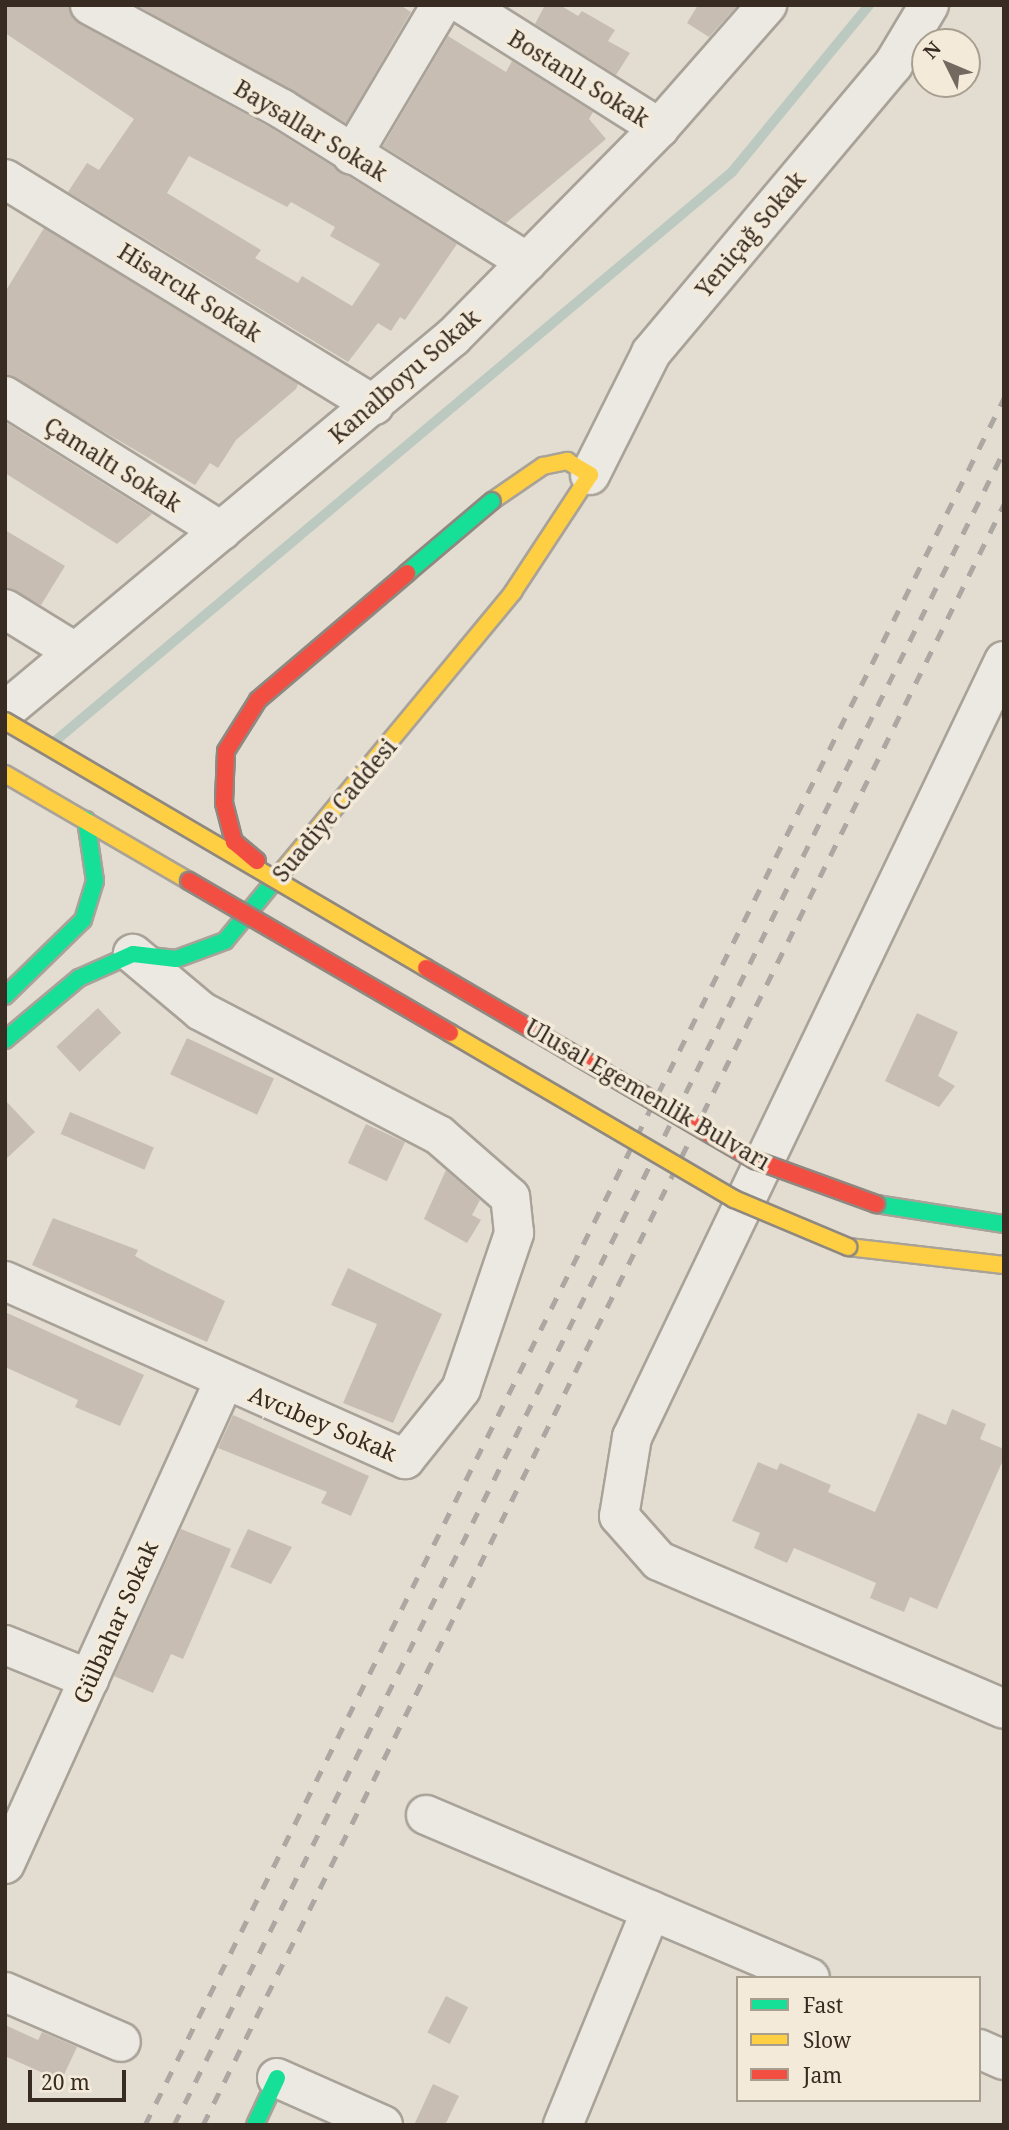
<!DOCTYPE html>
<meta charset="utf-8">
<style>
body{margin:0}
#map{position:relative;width:1009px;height:2130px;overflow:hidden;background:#e3ddd1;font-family:"Noto Serif",serif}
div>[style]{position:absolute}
.stream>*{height:10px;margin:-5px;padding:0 5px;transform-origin:5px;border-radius:5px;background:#bbc9c0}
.building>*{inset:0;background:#c7bdb2;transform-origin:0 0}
.roads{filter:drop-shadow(2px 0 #a9a299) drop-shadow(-2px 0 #a9a299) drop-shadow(0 2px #a9a299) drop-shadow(0 -2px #a9a299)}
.street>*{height:38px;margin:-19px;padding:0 19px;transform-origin:19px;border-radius:19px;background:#ece9e2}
.fast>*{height:16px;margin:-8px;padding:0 8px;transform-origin:8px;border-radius:8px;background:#16e098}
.slow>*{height:16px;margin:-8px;padding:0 8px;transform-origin:8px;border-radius:8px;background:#ffcf43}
.rail>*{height:5px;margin-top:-2.5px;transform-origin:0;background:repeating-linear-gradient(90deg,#aca7a2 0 12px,transparent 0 24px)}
.bridges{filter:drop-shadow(2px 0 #8f8880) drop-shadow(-2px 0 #8f8880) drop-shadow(0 2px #8f8880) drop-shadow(0 -2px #8f8880)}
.fast-bridge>*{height:16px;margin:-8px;padding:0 8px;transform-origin:8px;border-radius:8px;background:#16e098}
.slow-bridge>*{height:16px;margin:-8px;padding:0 8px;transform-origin:8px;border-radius:8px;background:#ffcf43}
.jam-bridge>*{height:16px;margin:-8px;padding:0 8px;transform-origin:8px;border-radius:8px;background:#f24e42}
span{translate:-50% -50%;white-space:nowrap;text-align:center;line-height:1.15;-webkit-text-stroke:7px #f3ead9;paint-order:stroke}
.street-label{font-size:23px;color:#382b22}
.frame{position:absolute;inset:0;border:7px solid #382b22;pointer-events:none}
.legend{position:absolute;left:736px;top:1976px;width:245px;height:126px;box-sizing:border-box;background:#f3ead9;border:2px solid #a89e90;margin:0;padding:9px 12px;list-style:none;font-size:21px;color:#382b22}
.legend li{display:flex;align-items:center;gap:14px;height:35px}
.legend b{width:35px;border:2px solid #a89e90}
.north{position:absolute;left:911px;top:28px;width:70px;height:70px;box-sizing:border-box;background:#f3ead9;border:2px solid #a89e90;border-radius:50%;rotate:313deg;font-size:19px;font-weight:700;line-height:28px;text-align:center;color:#382b22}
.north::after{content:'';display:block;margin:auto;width:24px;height:32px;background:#74695f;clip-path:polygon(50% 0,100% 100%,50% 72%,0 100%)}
.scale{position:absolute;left:28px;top:2070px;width:98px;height:32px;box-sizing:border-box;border:4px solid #382b22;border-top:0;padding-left:9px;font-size:21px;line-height:24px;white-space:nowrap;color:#382b22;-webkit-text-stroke:5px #f3ead9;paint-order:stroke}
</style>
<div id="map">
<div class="stream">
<div style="left:54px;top:742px;width:886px;rotate:-40.05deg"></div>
<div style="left:732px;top:172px;width:216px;rotate:-50.6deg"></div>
</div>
<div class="building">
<div style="clip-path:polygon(evenodd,5px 5px,68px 5px,80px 24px,271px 128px,457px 244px,405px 320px,400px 317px,391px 331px,378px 323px,348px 362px,68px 192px,87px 163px,99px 170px,134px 119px,5px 33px,5px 5px,189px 156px,287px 207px,291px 202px,335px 227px,330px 236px,380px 264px,352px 306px,302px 276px,298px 283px,255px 258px,261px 250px,167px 193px,189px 156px)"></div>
<div style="clip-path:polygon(136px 5px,400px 5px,411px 12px,346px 123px)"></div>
<div style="clip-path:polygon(545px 5px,560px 5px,578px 16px,582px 11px,615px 30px,608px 41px,630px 53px,616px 75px,535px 24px)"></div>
<div style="clip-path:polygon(698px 5px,738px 5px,709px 37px,687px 23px)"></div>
<div style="clip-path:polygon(448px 36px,506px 72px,512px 61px,593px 112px,589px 119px,606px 139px,506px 223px,383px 146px)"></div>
<div style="clip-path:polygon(44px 228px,298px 384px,296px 389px,236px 440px,218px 468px,210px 463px,195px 485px,5px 374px,5px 292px)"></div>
<div style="clip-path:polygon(5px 422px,152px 514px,117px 544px,5px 473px)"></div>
<div style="clip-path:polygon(5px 530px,65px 566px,41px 605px,5px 587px)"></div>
<div style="left:98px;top:1008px;width:34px;height:57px;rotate:47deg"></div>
<div style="clip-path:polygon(917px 1013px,958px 1032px,938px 1076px,955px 1086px,939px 1107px,885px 1081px)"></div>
<div style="left:187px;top:1038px;width:96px;height:40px;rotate:25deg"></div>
<div style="clip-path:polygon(5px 1100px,35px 1132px,5px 1160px)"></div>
<div style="left:70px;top:1112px;width:91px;height:24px;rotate:23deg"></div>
<div style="left:366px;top:1124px;width:43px;height:43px;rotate:25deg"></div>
<div style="clip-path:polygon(446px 1170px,480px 1200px,472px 1215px,481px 1220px,467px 1243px,424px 1219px)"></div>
<div style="clip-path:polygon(53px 1218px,138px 1250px,135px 1256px,151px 1265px,225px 1301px,207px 1342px,32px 1265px)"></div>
<div style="clip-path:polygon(348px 1268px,442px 1314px,393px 1423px,343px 1403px,377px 1324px,331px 1305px)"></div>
<div style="clip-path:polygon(5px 1312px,144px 1375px,120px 1426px,75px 1407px,78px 1400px,5px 1367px)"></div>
<div style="clip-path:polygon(952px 1409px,986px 1424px,980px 1439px,1004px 1449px,1004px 1458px,937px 1609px,910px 1597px,904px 1612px,870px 1598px,876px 1583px,834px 1565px,794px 1548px,787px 1563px,754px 1548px,760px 1533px,732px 1521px,758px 1462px,777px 1470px,780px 1463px,831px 1485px,828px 1492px,875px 1512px,918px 1413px,946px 1425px)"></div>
<div style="clip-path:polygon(233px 1415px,369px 1476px,351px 1516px,321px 1503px,327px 1492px,218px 1448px)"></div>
<div style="clip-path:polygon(181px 1529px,231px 1549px,183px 1659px,171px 1654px,153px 1693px,114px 1676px)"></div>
<div style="clip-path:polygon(248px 1529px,292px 1547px,271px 1584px,230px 1567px)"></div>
<div style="left:446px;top:1996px;width:25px;height:41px;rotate:27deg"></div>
<div style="clip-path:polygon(5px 2025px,38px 2040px,42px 2032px,77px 2047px,61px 2081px,5px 2056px)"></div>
<div style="clip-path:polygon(433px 2084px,459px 2096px,445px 2125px,414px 2125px)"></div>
</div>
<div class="roads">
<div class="street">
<div style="left:90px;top:5px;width:218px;rotate:28.4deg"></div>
<div style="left:282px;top:109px;width:289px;rotate:32deg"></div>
<div style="left:464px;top:5px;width:231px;rotate:32.2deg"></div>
<div style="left:352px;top:155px;width:174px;rotate:-59.3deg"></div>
<div style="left:5px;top:179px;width:433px;rotate:31.5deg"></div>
<div style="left:5px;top:396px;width:255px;rotate:32deg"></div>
<div style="left:590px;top:475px;width:136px;rotate:-63.4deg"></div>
<div style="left:651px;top:353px;width:376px;rotate:-50deg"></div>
<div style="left:893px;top:65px;width:70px;rotate:-59deg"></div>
<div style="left:5px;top:609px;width:82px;rotate:31.6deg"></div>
<div style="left:1004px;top:661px;width:861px;rotate:115.61deg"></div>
<div style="left:632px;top:1437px;width:80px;rotate:99.3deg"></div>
<div style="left:619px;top:1516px;width:60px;rotate:48.4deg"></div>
<div style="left:659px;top:1561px;width:375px;rotate:23.2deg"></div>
<div style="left:5px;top:711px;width:584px;rotate:-39.86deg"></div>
<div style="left:453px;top:337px;width:293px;rotate:-45.4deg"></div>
<div style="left:659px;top:128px;width:164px;rotate:-48.7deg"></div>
<div style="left:5px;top:1281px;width:438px;rotate:24deg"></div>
<div style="left:405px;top:1459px;width:90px;rotate:-51.3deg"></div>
<div style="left:461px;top:1389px;width:165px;rotate:-71.2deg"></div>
<div style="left:514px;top:1233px;width:36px;rotate:-96deg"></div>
<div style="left:510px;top:1197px;width:94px;rotate:-138.9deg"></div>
<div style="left:439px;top:1135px;width:268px;rotate:-152.5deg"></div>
<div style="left:201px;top:1011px;width:89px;rotate:-140deg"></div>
<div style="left:5px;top:1645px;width:91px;rotate:22deg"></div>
<div style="left:426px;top:1815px;width:417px;rotate:23deg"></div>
<div style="left:5px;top:1864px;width:530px;rotate:-65.61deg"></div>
<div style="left:5px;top:1992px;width:126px;rotate:23.3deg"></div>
<div style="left:979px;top:2049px;width:27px;rotate:24deg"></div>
<div style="left:277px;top:2078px;width:116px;rotate:23.9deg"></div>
<div style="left:563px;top:2125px;width:232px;rotate:-67.7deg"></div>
</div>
<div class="fast">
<div style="left:5px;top:996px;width:109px;rotate:-44.3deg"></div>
<div style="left:83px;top:920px;width:41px;rotate:-72.9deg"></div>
<div style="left:95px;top:881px;width:62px;rotate:-98.4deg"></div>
<div style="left:5px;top:1040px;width:97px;rotate:-40deg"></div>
<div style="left:79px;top:978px;width:59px;rotate:-24deg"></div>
<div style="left:133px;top:954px;width:43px;rotate:6.6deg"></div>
<div style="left:176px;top:959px;width:52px;rotate:-20.2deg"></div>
<div style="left:225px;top:941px;width:94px;rotate:-50.6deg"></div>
<div style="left:876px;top:1204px;width:130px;rotate:8.9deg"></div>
<div style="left:255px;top:2125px;width:52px;rotate:-64.9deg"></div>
</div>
<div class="slow">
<div style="left:492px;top:501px;width:62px;rotate:-34.5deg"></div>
<div style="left:543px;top:466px;width:25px;rotate:-12deg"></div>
<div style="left:567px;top:461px;width:27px;rotate:31deg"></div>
<div style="left:5px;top:774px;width:213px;rotate:30.2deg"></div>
<div style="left:285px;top:868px;width:358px;rotate:-50.4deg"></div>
<div style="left:513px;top:592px;width:140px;rotate:-56.7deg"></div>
<div style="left:848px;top:1247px;width:157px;rotate:6.6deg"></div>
</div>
</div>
<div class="rail">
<div style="left:145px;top:2125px;width:1929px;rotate:-63.55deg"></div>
<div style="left:174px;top:2125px;width:1868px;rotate:-63.63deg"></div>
<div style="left:203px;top:2125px;width:1808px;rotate:-63.7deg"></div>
</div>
<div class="bridges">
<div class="fast-bridge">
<div style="left:407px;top:573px;width:111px;rotate:-40.3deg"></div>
</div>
<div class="slow-bridge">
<div style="left:5px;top:721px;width:488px;rotate:30.4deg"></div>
<div style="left:450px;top:1033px;width:329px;rotate:30.3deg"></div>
<div style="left:734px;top:1199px;width:124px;rotate:22.8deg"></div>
</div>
<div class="jam-bridge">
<div style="left:257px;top:861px;width:30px;rotate:-140deg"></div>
<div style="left:234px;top:842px;width:40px;rotate:-104.4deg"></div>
<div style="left:224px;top:803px;width:52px;rotate:-87.8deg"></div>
<div style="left:226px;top:751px;width:60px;rotate:-57.9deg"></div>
<div style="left:258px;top:700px;width:196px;rotate:-40.4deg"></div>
<div style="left:189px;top:881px;width:302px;rotate:30.2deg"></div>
<div style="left:426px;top:968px;width:381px;rotate:30.3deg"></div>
<div style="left:755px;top:1160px;width:129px;rotate:20deg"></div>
</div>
</div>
<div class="street-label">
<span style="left:579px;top:78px;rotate:32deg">Bostanlı Sokak</span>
<span style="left:311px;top:130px;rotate:31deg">Baysallar Sokak</span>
<span style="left:750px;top:234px;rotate:-50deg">Yeniçağ Sokak</span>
<span style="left:190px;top:292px;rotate:32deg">Hisarcık Sokak</span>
<span style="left:404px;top:376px;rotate:-41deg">Kanalboyu Sokak</span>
<span style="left:113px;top:464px;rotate:32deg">Çamaltı Sokak</span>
<span style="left:334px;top:810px;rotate:-50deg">Suadiye Caddesi</span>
<span style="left:648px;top:1094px;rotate:30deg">Ulusal Egemenlik Bulvarı</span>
<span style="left:323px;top:1423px;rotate:23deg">Avcıbey Sokak</span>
<span style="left:115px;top:1622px;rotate:-66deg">Gülbahar Sokak</span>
</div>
<div class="frame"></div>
<ul class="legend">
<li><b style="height:9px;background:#16e098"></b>Fast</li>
<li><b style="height:9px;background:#ffcf43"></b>Slow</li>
<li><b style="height:9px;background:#f24e42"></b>Jam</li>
</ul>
<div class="north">N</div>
<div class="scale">20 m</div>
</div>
